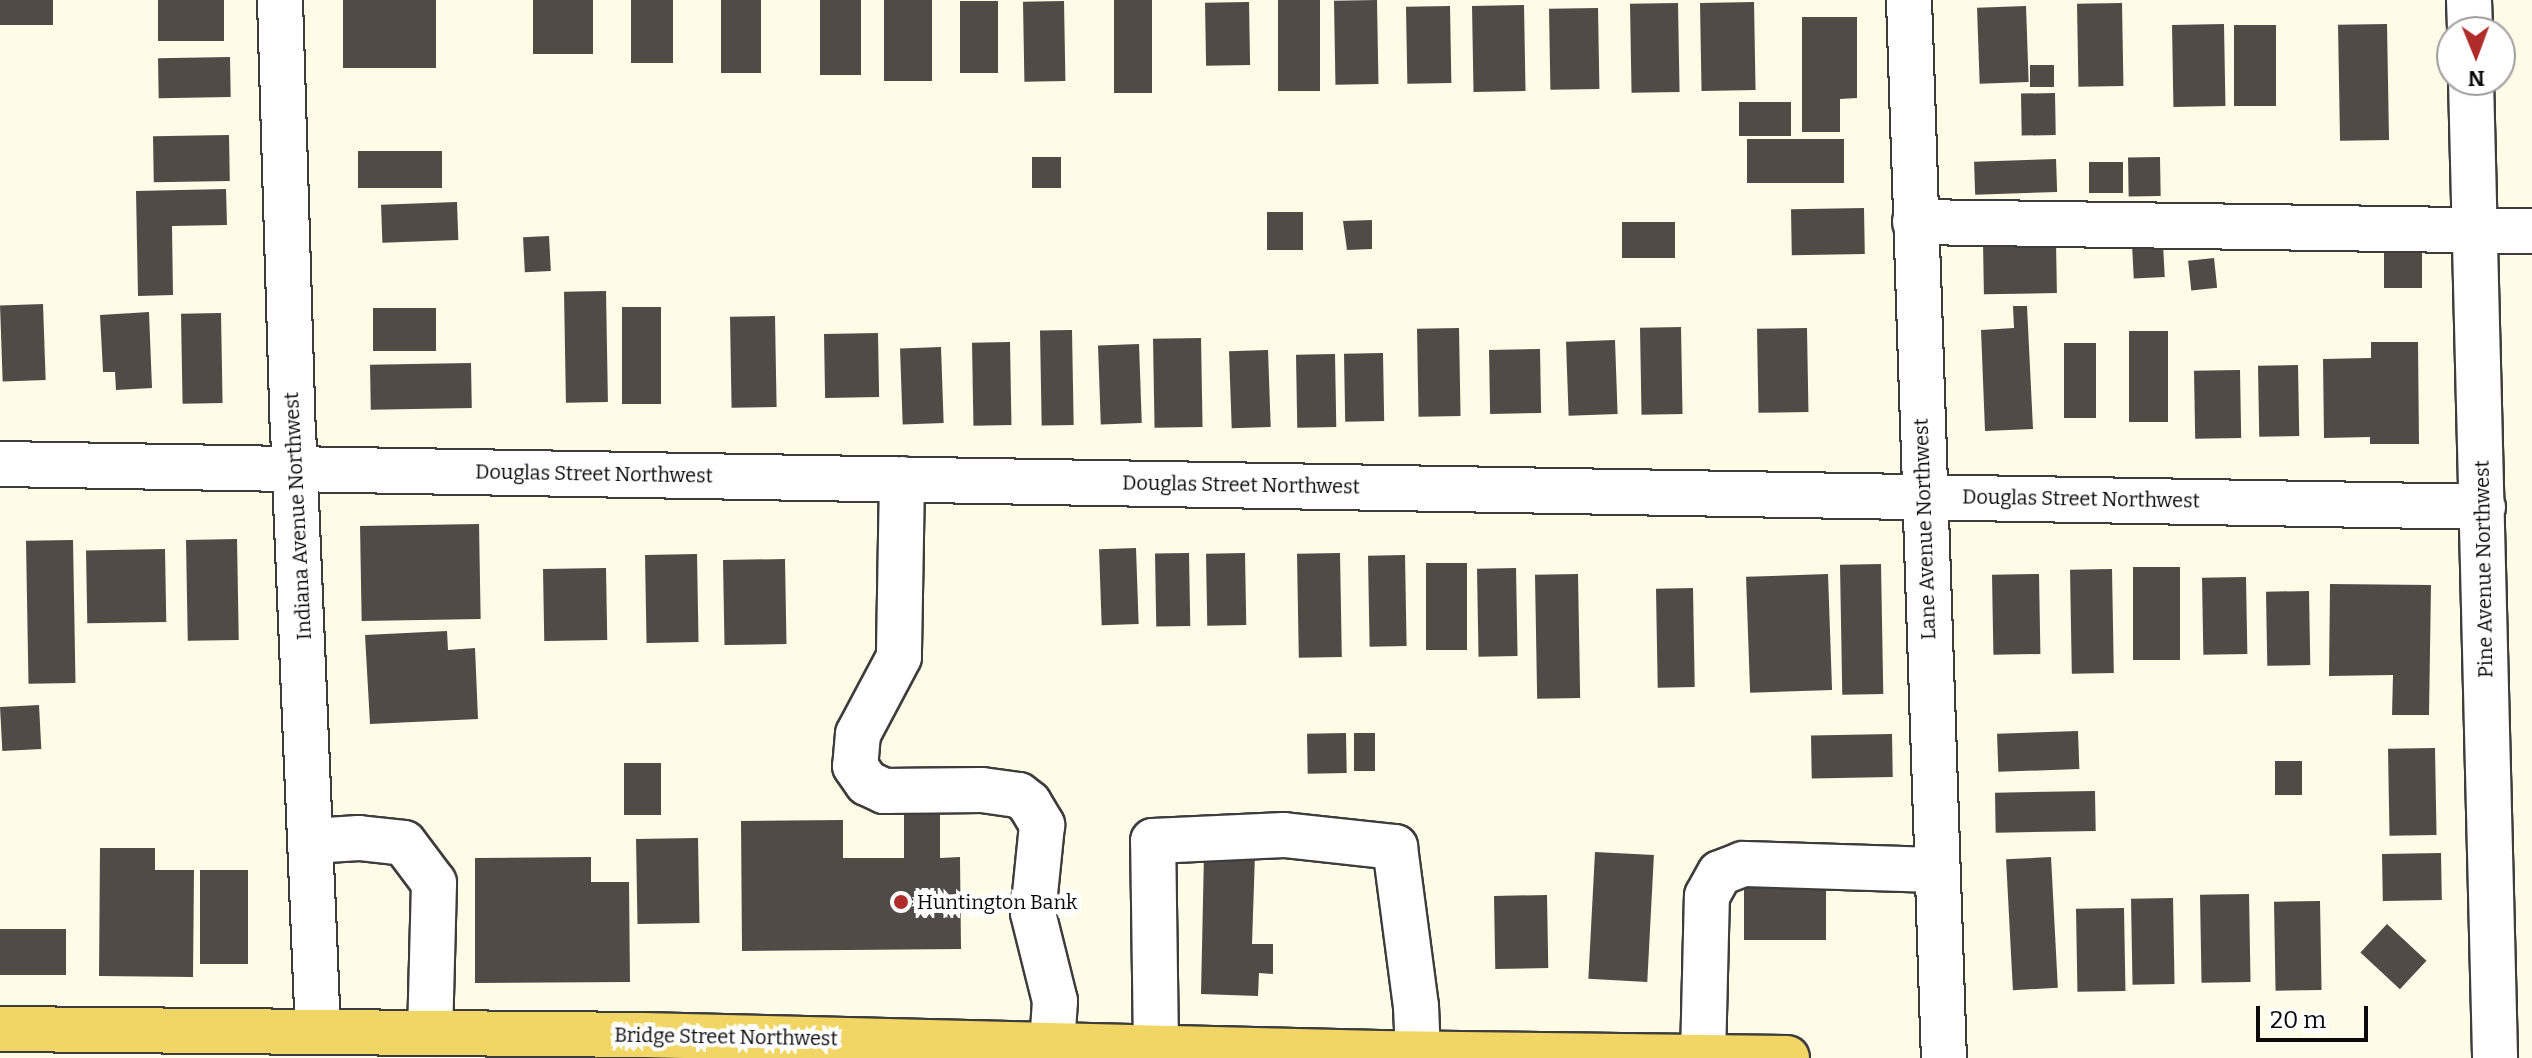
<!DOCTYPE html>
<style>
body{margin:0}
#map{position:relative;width:2532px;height:1058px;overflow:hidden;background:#fefbe7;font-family:Bitter,serif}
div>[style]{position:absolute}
.building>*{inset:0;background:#514b47;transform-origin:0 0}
.roads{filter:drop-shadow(2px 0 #3d3d3d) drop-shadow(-2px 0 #3d3d3d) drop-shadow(0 2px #3d3d3d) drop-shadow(0 -2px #3d3d3d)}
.minor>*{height:44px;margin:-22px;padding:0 22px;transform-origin:22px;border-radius:22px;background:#fff}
.major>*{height:44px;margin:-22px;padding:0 22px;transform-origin:22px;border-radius:22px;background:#f1d665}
.dots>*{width:22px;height:22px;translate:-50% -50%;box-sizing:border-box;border:4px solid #fff;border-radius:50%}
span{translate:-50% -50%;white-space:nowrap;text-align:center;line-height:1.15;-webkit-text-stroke:8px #fff;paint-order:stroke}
.street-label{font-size:20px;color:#0a0a0a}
.poi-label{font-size:20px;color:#0a0a0a}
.left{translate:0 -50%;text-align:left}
.north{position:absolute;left:2436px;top:16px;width:80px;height:80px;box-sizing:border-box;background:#fff;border:2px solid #9d9d9d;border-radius:50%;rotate:179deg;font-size:22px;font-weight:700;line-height:32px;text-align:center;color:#0a0a0a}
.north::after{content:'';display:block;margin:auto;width:28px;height:36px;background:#b02c2b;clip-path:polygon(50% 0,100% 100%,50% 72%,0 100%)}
.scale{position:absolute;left:2256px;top:1006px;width:112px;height:36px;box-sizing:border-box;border:4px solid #0a0a0a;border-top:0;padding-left:10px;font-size:24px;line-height:28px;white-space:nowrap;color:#0a0a0a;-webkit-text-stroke:6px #fff;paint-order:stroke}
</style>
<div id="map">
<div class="building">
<div style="left:0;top:0;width:53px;height:25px"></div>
<div style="left:158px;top:0;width:66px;height:41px"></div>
<div style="left:343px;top:0;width:93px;height:68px"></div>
<div style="left:533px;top:0;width:60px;height:54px"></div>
<div style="left:631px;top:0;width:42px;height:63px"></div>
<div style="left:721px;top:0;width:40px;height:73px"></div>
<div style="left:820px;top:0;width:41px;height:75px"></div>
<div style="left:884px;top:0;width:48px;height:81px"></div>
<div style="left:1114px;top:0;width:38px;height:93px"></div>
<div style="left:1278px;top:0;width:42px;height:91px"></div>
<div style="left:1377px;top:0;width:84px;height:43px;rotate:89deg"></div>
<div style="left:960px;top:1px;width:38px;height:72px"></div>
<div style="left:1064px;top:1px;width:80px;height:41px;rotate:89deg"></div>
<div style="left:1249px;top:2px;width:63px;height:44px;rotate:89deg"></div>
<div style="left:1754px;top:2px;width:88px;height:54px;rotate:89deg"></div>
<div style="left:1678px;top:3px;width:89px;height:48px;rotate:89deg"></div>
<div style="left:2122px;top:3px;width:83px;height:45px;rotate:89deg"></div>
<div style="left:1524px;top:5px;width:86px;height:52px;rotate:89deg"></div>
<div style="left:1450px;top:6px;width:77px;height:44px;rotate:89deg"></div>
<div style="left:2026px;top:6px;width:76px;height:49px;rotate:88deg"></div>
<div style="left:1598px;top:8px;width:81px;height:49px;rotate:89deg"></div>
<div style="clip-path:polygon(1802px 17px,1857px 17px,1857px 98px,1840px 99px,1840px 132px,1802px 132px)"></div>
<div style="left:2224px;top:24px;width:82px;height:52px;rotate:89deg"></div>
<div style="left:2387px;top:24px;width:116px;height:49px;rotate:89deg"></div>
<div style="left:2234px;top:25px;width:42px;height:81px"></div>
<div style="left:230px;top:57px;width:40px;height:72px;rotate:89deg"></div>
<div style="left:2030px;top:65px;width:24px;height:22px"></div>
<div style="left:2055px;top:93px;width:42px;height:34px;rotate:89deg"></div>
<div style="left:1739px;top:102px;width:52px;height:34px"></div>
<div style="left:229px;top:135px;width:46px;height:76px;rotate:89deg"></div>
<div style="left:1844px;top:139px;width:44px;height:97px;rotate:90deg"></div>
<div style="left:442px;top:151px;width:37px;height:84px;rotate:90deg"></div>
<div style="left:1032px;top:157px;width:29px;height:31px"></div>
<div style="left:2160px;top:157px;width:39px;height:32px;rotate:89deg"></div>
<div style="left:2056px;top:159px;width:33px;height:82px;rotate:88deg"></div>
<div style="left:2089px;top:162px;width:34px;height:31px"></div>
<div style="clip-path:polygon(226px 189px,227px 225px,172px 226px,173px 295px,138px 296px,136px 191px)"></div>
<div style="left:457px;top:202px;width:38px;height:76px;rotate:88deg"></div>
<div style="left:1864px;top:208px;width:46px;height:73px;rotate:89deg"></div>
<div style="left:1267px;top:212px;width:36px;height:38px"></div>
<div style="clip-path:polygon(1372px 220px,1372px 249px,1347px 250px,1343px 221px)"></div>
<div style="left:1675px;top:222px;width:36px;height:53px;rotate:90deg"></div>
<div style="left:549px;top:236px;width:35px;height:26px;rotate:87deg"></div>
<div style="left:2056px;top:241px;width:52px;height:73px;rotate:89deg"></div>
<div style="left:2163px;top:244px;width:33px;height:31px;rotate:87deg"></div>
<div style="left:2422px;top:249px;width:39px;height:38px;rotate:90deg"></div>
<div style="left:2214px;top:258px;width:30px;height:26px;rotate:84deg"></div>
<div style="left:606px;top:291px;width:111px;height:42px;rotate:89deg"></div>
<div style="left:43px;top:304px;width:76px;height:43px;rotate:88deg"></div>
<div style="clip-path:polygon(2013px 306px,2027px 306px,2033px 429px,1985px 431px,1981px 330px,2014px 328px)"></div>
<div style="left:622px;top:307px;width:39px;height:97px"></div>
<div style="left:436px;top:308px;width:43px;height:63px;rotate:90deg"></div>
<div style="clip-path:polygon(149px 312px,152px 388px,116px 390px,115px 372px,103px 372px,100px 315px)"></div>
<div style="left:221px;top:313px;width:90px;height:40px;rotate:89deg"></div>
<div style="left:775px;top:316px;width:91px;height:45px;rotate:89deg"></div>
<div style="left:1681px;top:327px;width:87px;height:41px;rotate:89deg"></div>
<div style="left:1459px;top:328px;width:88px;height:42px;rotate:89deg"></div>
<div style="left:1807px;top:328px;width:84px;height:50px;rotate:89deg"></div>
<div style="left:1072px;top:330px;width:95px;height:32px;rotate:89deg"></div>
<div style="left:2129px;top:331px;width:39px;height:91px"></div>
<div style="left:878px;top:333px;width:64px;height:54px;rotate:89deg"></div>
<div style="left:1201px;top:338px;width:89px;height:48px;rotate:89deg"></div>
<div style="left:1615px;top:340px;width:74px;height:49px;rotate:88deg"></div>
<div style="left:1010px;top:342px;width:83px;height:38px;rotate:89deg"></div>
<div style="clip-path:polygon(2371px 342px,2418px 342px,2419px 444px,2370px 444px,2370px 437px,2324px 438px,2323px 359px,2371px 358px)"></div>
<div style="left:2064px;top:343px;width:32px;height:75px"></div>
<div style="left:1139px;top:344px;width:79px;height:41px;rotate:88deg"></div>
<div style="left:941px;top:347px;width:76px;height:41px;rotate:88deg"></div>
<div style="left:1540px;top:349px;width:64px;height:51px;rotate:89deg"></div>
<div style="left:1268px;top:350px;width:77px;height:39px;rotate:88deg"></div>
<div style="left:1383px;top:353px;width:68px;height:39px;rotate:89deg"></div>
<div style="left:1335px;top:354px;width:73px;height:39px;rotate:89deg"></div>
<div style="left:471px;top:363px;width:45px;height:101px;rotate:89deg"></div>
<div style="left:2298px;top:365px;width:71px;height:40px;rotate:89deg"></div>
<div style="left:2240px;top:370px;width:68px;height:46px;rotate:89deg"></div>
<div style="left:479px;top:524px;width:95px;height:119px;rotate:89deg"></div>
<div style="left:237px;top:539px;width:101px;height:51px;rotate:89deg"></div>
<div style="left:73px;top:540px;width:143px;height:47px;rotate:89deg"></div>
<div style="left:1136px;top:548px;width:76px;height:37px;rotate:88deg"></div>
<div style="left:165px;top:549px;width:73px;height:79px;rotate:89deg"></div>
<div style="left:1189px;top:553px;width:73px;height:34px;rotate:89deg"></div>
<div style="left:1245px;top:553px;width:72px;height:39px;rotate:89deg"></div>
<div style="left:1340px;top:553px;width:104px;height:43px;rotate:89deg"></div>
<div style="left:697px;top:554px;width:88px;height:52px;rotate:89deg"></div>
<div style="left:1405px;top:555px;width:91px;height:37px;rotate:89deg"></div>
<div style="left:785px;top:559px;width:85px;height:62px;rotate:89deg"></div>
<div style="left:1426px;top:563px;width:41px;height:87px"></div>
<div style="left:1881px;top:564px;width:130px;height:41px;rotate:89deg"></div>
<div style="left:2133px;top:567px;width:47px;height:93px"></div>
<div style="left:606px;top:568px;width:72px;height:63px;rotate:89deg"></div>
<div style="left:1516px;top:568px;width:88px;height:39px;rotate:89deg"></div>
<div style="left:2112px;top:569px;width:104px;height:42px;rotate:89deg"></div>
<div style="left:1578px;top:574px;width:124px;height:43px;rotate:89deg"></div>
<div style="left:1828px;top:574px;width:116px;height:82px;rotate:88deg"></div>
<div style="left:2039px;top:574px;width:80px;height:47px;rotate:89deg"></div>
<div style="left:2246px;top:577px;width:77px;height:44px;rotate:89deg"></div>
<div style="clip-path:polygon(2330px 584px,2431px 585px,2429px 715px,2392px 715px,2393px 675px,2329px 676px)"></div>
<div style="left:1693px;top:588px;width:99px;height:37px;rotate:89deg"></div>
<div style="left:2309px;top:591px;width:74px;height:43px;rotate:89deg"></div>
<div style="clip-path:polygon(447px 631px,448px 650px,475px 648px,478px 719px,370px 724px,365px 635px)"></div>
<div style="left:39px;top:705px;width:44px;height:39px;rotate:87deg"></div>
<div style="left:2078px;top:731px;width:38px;height:81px;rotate:88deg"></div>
<div style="left:1346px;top:733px;width:40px;height:39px;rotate:89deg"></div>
<div style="left:1354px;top:733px;width:21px;height:38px"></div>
<div style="left:1892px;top:734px;width:43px;height:81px;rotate:89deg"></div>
<div style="left:2435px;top:748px;width:87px;height:47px;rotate:89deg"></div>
<div style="left:2275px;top:761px;width:27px;height:34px"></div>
<div style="left:624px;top:763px;width:37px;height:52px"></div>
<div style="left:2095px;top:791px;width:40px;height:100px;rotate:89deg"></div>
<div style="clip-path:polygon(904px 807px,940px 807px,940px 858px,960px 857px,961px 949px,742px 951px,741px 821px,843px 820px,843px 858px,904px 858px)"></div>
<div style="left:698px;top:838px;width:85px;height:62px;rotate:89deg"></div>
<div style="clip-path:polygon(100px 848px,155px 848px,155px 870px,194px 870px,193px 977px,99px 976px)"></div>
<div style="left:1595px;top:852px;width:59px;height:127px;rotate:3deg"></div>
<div style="clip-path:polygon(1204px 853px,1255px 854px,1252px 944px,1273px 944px,1273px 974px,1259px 973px,1258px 996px,1201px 994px)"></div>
<div style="left:2441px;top:853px;width:47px;height:59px;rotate:89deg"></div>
<div style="clip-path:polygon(591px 857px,591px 882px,629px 882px,630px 982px,475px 983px,475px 858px)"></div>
<div style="left:2051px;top:857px;width:131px;height:45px;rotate:87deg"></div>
<div style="left:200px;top:870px;width:48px;height:94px"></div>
<div style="left:1744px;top:886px;width:82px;height:54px"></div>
<div style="left:2249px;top:894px;width:88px;height:49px;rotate:89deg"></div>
<div style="left:1547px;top:895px;width:73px;height:53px;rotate:89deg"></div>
<div style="left:2173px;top:898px;width:86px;height:42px;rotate:89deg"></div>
<div style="left:2320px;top:901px;width:89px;height:46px;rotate:89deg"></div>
<div style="left:2124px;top:908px;width:83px;height:48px;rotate:89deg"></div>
<div style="left:2387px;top:924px;width:54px;height:39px;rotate:43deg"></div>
<div style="left:66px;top:929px;width:46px;height:66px;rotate:90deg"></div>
</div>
<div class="roads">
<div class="minor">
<div style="left:280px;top:0;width:428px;rotate:88.3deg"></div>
<div style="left:293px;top:428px;width:604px;rotate:87.63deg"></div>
<div style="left:1909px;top:0;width:1059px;rotate:88.11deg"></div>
<div style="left:2469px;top:0;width:32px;rotate:88deg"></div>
<div style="left:2471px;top:80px;width:978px;rotate:88.59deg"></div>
<div style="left:1915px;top:222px;width:617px;rotate:0.84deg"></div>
<div style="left:0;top:464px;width:2483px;rotate:0.99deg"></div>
<div style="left:902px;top:479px;width:178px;rotate:91deg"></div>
<div style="left:899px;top:657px;width:87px;rotate:118deg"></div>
<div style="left:858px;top:734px;width:32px;rotate:95deg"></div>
<div style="left:855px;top:766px;width:21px;rotate:55deg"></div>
<div style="left:867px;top:783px;width:19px;rotate:25deg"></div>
<div style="left:884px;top:791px;width:98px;rotate:-0.6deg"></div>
<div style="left:982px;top:790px;width:37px;rotate:8deg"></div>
<div style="left:1019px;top:795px;width:13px;rotate:39deg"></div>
<div style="left:1029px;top:803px;width:26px;rotate:59deg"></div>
<div style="left:1042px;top:825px;width:88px;rotate:95.8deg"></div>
<div style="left:1033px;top:913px;width:91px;rotate:76deg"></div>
<div style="left:1055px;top:1001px;width:44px;rotate:93.9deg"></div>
<div style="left:311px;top:841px;width:48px;rotate:-3.6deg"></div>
<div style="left:359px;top:838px;width:45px;rotate:6.3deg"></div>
<div style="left:404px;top:843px;width:50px;rotate:53.1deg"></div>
<div style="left:434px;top:883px;width:150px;rotate:91.5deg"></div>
<div style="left:1156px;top:1047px;width:206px;rotate:-90.8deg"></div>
<div style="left:1153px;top:841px;width:131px;rotate:-2.6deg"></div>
<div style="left:1284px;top:835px;width:112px;rotate:6.2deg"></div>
<div style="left:1395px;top:847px;width:160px;rotate:82.5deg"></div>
<div style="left:1416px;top:1006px;width:47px;rotate:87.6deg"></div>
<div style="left:1703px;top:1057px;width:161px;rotate:-88.6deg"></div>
<div style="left:1707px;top:896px;width:26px;rotate:-61deg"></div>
<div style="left:1720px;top:873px;width:25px;rotate:-21deg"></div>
<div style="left:1743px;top:864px;width:194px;rotate:1.8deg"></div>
</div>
<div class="major">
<div style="left:0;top:1029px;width:643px;rotate:0.53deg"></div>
<div style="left:643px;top:1035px;width:737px;rotate:1.4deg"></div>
<div style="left:1380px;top:1053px;width:407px;rotate:0.7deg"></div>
</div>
</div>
<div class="dots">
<div style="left:901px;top:902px;background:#b02c2b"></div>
</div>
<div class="street-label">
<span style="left:594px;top:474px;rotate:1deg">Douglas Street Northwest</span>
<span style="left:1241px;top:485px;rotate:1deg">Douglas Street Northwest</span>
<span style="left:2081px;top:499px;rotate:1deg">Douglas Street Northwest</span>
<span style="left:298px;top:516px;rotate:-93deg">Indiana Avenue Northwest</span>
<span style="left:1925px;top:529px;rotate:-92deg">Lane Avenue Northwest</span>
<span style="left:2484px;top:569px;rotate:-91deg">Pine Avenue Northwest</span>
<span style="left:726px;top:1037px;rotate:1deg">Bridge Street Northwest</span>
</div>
<div class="poi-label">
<span class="left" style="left:917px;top:902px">Huntington Bank</span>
</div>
<div class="north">N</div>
<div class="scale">20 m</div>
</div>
